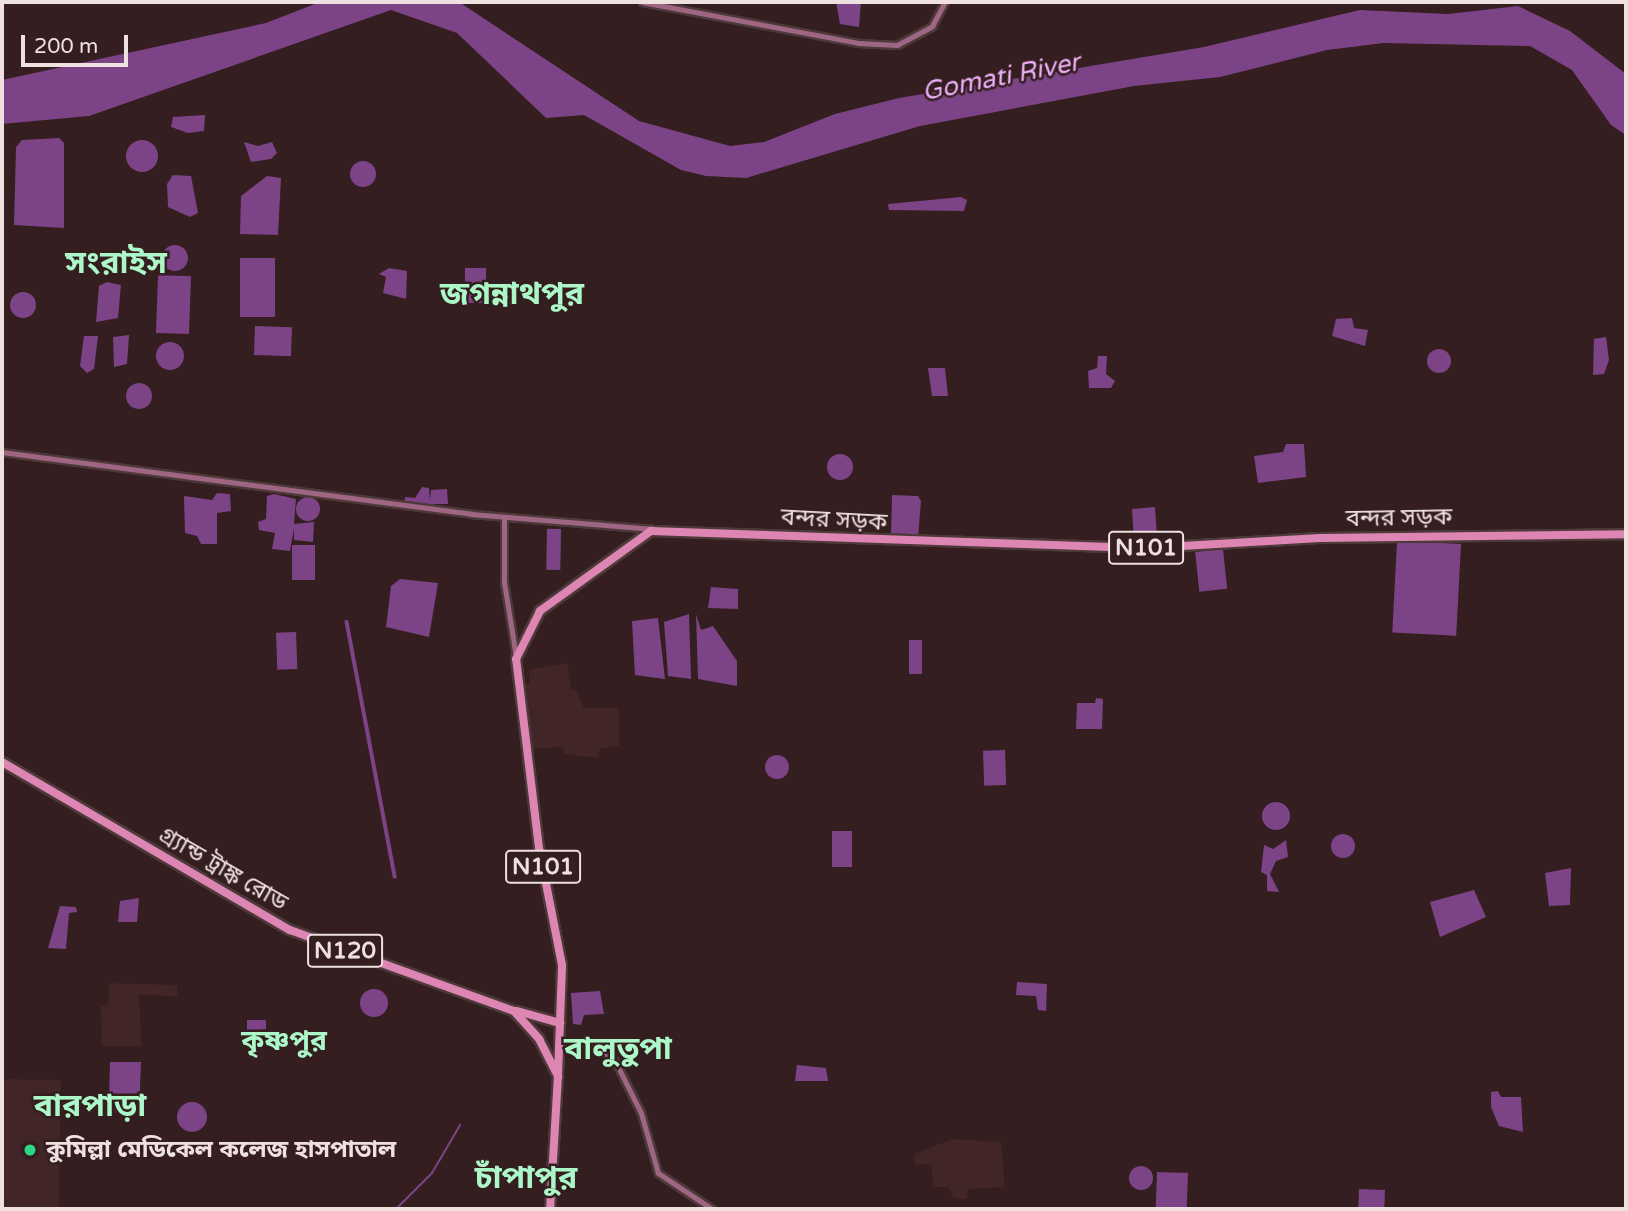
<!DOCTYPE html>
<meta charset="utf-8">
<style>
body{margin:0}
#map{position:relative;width:1628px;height:1211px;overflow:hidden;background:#341e1f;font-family:"Varela Round","Noto Sans Bengali",sans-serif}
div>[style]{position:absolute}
.built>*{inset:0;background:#422526;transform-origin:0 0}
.water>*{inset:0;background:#7c4486;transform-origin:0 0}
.round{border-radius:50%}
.stream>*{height:2px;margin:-1px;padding:0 1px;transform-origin:1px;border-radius:1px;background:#7c4486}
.canal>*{height:3.5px;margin:-1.75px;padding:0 1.75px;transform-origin:1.75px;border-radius:1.75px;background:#7c4486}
.roads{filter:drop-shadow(2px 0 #4e393a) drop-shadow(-2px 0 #4e393a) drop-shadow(0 2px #4e393a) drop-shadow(0 -2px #4e393a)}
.secondary>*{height:5px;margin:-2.5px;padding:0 2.5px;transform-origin:2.5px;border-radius:2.5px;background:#9e6682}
.highway>*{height:8px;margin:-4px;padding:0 4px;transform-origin:4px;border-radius:4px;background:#de86b3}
.dots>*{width:19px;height:19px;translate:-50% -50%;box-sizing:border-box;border:4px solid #341e1f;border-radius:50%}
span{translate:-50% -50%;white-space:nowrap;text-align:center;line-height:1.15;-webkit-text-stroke:5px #341e1f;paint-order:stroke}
.shield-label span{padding:2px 5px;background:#341e1f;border:2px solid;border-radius:5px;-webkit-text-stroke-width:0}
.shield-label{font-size:23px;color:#f0e1e1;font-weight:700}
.street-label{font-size:24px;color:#f0e1e1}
.poi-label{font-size:24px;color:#f0e1e1;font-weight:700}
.left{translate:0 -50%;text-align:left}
.water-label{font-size:26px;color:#ecaef8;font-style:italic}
.quarter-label{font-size:28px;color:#acf7c7;font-weight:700}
.district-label{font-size:32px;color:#acf7c7;font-weight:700}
.frame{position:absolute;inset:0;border:4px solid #f0e1e1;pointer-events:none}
.scale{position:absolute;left:21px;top:35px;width:107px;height:32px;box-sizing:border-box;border:4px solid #f0e1e1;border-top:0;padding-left:9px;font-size:21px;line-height:24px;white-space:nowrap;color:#f0e1e1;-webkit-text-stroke:5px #341e1f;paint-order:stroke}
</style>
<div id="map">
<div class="built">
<div style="clip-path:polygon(567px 663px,571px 690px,576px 689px,584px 708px,619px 708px,619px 746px,599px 749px,599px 758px,564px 754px,563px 747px,530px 749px,521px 685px,530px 683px,529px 670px)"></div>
<div style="clip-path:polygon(109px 983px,178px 985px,177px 996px,139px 995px,142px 1046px,102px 1046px,101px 1006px,108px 1005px)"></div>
<div style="left:2px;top:1079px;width:59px;height:130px;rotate:1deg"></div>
<div style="clip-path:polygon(953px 1139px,1001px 1142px,1005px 1187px,968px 1189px,967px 1199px,954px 1198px,948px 1187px,933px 1187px,931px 1164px,915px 1165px,914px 1154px)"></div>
</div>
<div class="water">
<div style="clip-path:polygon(320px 2px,459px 2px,639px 121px,730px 146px,764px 142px,835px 114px,899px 98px,1204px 47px,1360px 10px,1448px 14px,1518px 6px,1570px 31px,1626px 74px,1626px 135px,1611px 125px,1572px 70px,1530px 46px,1384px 43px,1327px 50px,1220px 77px,1134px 86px,920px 126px,746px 178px,706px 176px,681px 170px,584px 115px,546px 118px,457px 33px,391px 10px,89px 116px,2px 124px,2px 80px,266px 23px)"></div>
<div style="clip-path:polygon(836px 2px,861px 2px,859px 27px,840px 24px)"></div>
<div style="clip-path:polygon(205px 115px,204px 131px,188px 133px,171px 127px,173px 117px)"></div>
<div style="clip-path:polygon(59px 138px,64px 143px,64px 228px,14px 225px,16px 147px,22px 140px)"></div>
<div class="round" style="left:126px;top:140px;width:32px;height:32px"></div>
<div style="clip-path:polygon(244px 142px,258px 146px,272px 142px,277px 153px,271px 159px,251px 162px)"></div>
<div class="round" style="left:350px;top:161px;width:26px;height:26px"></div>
<div style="clip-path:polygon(173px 175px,191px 176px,198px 213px,190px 217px,168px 207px,167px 184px)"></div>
<div style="clip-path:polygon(267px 176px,281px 178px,278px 235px,240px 234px,241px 196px)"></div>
<div style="clip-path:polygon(961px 197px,967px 200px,964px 211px,889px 210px,888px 204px)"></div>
<div class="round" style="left:162px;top:245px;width:26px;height:26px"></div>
<div style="left:240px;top:258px;width:35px;height:59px"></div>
<div style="clip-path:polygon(389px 268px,407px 271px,406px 299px,383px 293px,386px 277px,379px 274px)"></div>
<div style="left:465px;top:268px;width:21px;height:35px"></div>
<div style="left:158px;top:275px;width:33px;height:58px;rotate:2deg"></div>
<div style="clip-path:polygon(107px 282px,121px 285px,118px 318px,96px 322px,99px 286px)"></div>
<div class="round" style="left:10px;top:292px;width:26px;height:26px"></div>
<div style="clip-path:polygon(1352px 318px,1354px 328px,1368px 330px,1365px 346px,1332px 336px,1336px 319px)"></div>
<div style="left:255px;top:326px;width:37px;height:29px;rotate:2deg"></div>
<div style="clip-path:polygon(129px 335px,127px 364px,114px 367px,113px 337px)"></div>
<div style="clip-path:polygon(84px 336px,98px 336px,94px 369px,87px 373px,80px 366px)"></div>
<div style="clip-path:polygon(1606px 337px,1609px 360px,1604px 374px,1593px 375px,1594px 339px)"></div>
<div class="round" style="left:156px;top:342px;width:28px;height:28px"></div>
<div class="round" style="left:1427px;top:349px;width:24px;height:24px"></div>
<div style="clip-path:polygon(1098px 356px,1107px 356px,1106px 374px,1115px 381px,1111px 388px,1089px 388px,1088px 371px,1097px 368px)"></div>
<div style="clip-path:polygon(928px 368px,945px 368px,948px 396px,932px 396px)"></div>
<div class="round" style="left:126px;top:383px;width:26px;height:26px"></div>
<div style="clip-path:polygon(1286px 444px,1304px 444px,1306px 477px,1258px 483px,1254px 456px,1283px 452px)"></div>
<div class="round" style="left:827px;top:454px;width:26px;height:26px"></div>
<div style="clip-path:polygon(422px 487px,429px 488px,430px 500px,431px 490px,447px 489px,448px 504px,404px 504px,405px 497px,415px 498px)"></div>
<div style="clip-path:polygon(217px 493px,230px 494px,231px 511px,217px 513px,217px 544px,201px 544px,197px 536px,185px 533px,184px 496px,212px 500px)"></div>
<div style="clip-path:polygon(274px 494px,296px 499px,294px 524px,314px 522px,313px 542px,294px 540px,294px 528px,290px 551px,272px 549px,275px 533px,259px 530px,258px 522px,266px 519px,267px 496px)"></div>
<div style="clip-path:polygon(892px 495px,918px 496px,921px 501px,918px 538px,891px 538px)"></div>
<div class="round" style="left:296px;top:497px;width:24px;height:24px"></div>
<div style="clip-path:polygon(1155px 507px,1157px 537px,1152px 540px,1152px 533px,1147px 532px,1146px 542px,1134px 542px,1132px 509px)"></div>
<div style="left:561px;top:529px;width:41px;height:14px;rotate:91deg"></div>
<div style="left:1461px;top:544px;width:92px;height:64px;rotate:93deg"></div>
<div style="left:292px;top:545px;width:23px;height:35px"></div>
<div style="left:1223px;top:549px;width:40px;height:28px;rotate:84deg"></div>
<div style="clip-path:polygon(400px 579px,438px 583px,429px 637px,386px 627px,391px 586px)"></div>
<div style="clip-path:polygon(711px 587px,738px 589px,738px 609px,708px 608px)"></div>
<div style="clip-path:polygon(689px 614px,691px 679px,668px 676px,664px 622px)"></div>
<div style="clip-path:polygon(696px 614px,701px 630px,713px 626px,737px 661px,737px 686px,698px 679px)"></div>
<div style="clip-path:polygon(658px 618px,665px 679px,635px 675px,632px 621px)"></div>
<div style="left:296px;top:632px;width:37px;height:20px;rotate:88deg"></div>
<div style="left:909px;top:640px;width:13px;height:34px"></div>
<div style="clip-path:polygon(1096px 698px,1103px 699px,1102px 729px,1076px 729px,1077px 703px,1095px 703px)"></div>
<div style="left:1005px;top:750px;width:35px;height:22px;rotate:88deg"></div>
<div class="round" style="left:765px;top:755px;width:24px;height:24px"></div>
<div class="round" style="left:1262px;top:802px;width:28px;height:28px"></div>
<div style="left:852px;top:831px;width:36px;height:20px;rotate:90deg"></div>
<div class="round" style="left:1331px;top:834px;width:24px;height:24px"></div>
<div style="clip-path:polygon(1286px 840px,1288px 857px,1276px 861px,1270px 874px,1279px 892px,1267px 891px,1267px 875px,1261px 872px,1264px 845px,1273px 849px)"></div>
<div style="clip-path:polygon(1571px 868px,1570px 905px,1549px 906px,1545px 873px)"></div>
<div style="clip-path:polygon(1474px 890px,1486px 917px,1440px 937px,1430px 902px)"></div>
<div style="clip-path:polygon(139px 898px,137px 922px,118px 922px,120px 901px)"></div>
<div style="clip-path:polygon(60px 906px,76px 907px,77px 912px,69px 913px,66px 949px,48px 948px)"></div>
<div style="clip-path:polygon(1017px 982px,1047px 984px,1046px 1011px,1038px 1010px,1036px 996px,1016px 995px)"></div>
<div class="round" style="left:360px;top:989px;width:28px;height:28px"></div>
<div style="clip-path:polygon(600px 991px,604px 1014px,584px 1015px,581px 1025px,573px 1024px,571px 993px)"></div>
<div style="left:247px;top:1020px;width:19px;height:26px"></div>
<div style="clip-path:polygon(110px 1062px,141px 1062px,139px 1112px,116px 1113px,109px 1100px)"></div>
<div style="clip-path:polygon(797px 1065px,826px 1068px,828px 1081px,795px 1081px)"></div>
<div style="clip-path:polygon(1498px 1091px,1501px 1097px,1521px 1097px,1523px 1132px,1499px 1126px,1491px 1107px,1491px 1092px)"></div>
<div class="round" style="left:177px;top:1102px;width:30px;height:30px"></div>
<div class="round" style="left:1129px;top:1166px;width:24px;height:24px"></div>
<div style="left:1157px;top:1172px;width:31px;height:37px;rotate:2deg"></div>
<div style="left:1359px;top:1189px;width:26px;height:20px;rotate:2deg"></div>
</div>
<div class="stream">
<div style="left:396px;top:1209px;width:51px;rotate:-45deg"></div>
<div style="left:432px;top:1173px;width:56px;rotate:-59.7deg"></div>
</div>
<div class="canal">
<div style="left:347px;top:622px;width:259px;rotate:79.3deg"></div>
</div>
<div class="roads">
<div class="secondary">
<div style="left:642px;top:2px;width:220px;rotate:10.7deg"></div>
<div style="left:858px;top:43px;width:39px;rotate:3deg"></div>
<div style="left:897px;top:45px;width:40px;rotate:-28deg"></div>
<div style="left:932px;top:26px;width:27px;rotate:-62deg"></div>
<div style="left:2px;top:452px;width:473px;rotate:7.5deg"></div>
<div style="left:471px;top:514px;width:183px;rotate:4.7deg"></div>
<div style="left:504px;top:518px;width:64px;rotate:90deg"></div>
<div style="left:504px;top:582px;width:76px;rotate:80.9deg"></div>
<div style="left:560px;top:1041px;width:42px;rotate:11deg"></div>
<div style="left:601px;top:1049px;width:18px;rotate:41deg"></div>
<div style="left:615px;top:1061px;width:58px;rotate:63.4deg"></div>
<div style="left:641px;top:1113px;width:62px;rotate:74.2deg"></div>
<div style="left:658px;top:1173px;width:65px;rotate:33.7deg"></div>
</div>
<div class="highway">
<div style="left:2px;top:762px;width:333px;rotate:30.3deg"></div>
<div style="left:290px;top:930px;width:238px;rotate:19.9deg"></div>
<div style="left:514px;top:1011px;width:38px;rotate:48deg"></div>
<div style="left:539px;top:1039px;width:42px;rotate:62.8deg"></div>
<div style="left:558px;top:1076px;width:133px;rotate:93.4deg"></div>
<div style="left:517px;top:1011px;width:45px;rotate:15.6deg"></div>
<div style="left:558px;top:1076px;width:111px;rotate:-87.9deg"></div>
<div style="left:562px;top:965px;width:119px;rotate:-101.1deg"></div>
<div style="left:539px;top:848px;width:190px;rotate:-96.9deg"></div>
<div style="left:516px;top:659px;width:54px;rotate:-63.4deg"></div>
<div style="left:540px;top:611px;width:137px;rotate:-35.8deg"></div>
<div style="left:651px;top:531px;width:495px;rotate:2deg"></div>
<div style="left:1146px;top:548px;width:174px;rotate:-3.3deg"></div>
<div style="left:1320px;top:538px;width:306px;rotate:-0.7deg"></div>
</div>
</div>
<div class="dots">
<div style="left:30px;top:1150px;background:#2cd884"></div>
</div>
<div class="shield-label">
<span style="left:1146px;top:548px">N101</span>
<span style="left:543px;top:867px">N101</span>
<span style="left:345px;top:951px">N120</span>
</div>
<div class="street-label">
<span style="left:1399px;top:518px;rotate:-1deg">বন্দর সড়ক</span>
<span style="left:834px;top:520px;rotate:3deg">বন্দর সড়ক</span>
<span style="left:223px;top:869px;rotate:30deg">গ্র্যান্ড ট্রাঙ্ক রোড</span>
</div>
<div class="poi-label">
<span class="left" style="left:46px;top:1150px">কুমিল্লা মেডিকেল কলেজ হাসপাতাল</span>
</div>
<div class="water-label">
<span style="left:1001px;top:77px;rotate:-11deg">Gomati River</span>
</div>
<div class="quarter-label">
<span style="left:284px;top:1041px">কৃষ্ণপুর</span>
</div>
<div class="district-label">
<span style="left:116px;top:263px">সংরাইস</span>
<span style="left:512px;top:294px">জগন্নাথপুর</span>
<span style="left:618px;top:1049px">বালুতুপা</span>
<span style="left:90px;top:1106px">বারপাড়া</span>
<span style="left:526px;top:1178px">চাঁপাপুর</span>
</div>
<div class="frame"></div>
<div class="scale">200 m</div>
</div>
